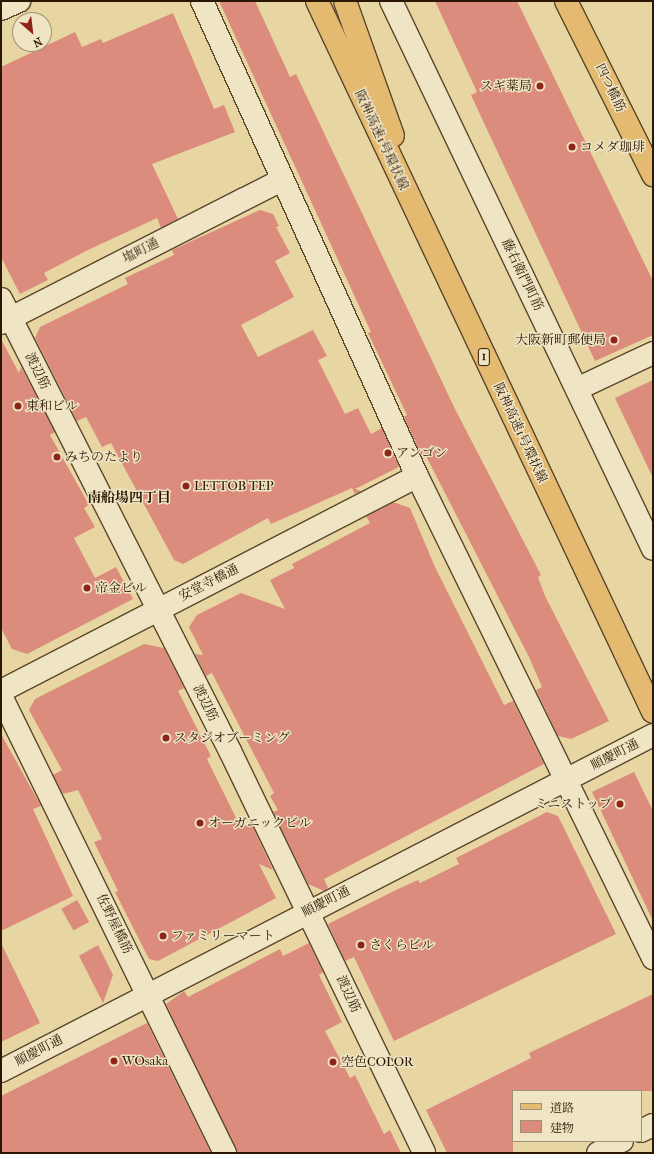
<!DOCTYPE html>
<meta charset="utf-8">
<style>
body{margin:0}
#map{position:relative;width:654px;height:1154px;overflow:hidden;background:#e7d5a2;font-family:"IM FELL French Canon","Noto Serif JP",serif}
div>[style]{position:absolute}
.building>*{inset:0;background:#db8c7c;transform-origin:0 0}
.roads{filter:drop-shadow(1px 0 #5b462c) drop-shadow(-1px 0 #5b462c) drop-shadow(0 1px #5b462c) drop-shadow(0 -1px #5b462c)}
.minor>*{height:22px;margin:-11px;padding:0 11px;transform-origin:11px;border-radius:11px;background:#efe4c3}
.secondary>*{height:22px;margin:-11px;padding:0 11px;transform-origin:11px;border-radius:11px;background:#efe4c3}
.primary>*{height:22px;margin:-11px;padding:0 11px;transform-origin:11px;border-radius:11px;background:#e4ba71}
.motorway>*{height:22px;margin:-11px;padding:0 11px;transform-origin:11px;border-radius:11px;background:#e4ba71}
.dots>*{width:11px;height:11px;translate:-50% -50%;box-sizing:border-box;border:2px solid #efe4c3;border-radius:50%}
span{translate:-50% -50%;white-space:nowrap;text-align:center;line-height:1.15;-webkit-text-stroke:3px #efe4c3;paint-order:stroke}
.shield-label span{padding:1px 3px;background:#efe4c3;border:1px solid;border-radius:3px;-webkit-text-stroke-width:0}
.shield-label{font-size:12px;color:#2c1604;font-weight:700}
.poi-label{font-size:13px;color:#2c1604}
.right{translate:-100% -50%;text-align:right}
.left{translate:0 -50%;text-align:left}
.street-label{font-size:13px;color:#2c1604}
.neighbourhood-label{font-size:14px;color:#2c1604;font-weight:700}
.frame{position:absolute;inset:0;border:2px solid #2c1604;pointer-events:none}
.legend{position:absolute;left:512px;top:1090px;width:130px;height:52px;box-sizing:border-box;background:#efe4c3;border:1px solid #a19277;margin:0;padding:5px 7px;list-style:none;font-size:12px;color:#2c1604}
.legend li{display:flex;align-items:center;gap:8px;height:20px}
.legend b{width:20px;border:1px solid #a19277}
.north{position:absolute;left:12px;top:12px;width:40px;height:40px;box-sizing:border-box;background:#efe4c3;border:1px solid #a19277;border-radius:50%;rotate:152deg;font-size:11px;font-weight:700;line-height:16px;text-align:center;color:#2c1604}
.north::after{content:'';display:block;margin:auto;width:14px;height:18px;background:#8f2418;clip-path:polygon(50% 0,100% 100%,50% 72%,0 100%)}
</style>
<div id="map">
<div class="building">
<div style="clip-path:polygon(219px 1px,255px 1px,290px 77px,296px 74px,455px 409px,541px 575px,538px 577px,545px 596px,609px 721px,571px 739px,558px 736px,536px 690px,542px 687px,529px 657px,425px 454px,422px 456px,404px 417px,407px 415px,368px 333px,371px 332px)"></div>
<div style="clip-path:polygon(435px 1px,517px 1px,653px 281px,653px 335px,595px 361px,471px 95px,477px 92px)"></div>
<div style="clip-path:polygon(173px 13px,214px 109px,224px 105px,235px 132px,152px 164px,178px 219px,161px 228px,157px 218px,88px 250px,44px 273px,48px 280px,20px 294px,1px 257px,1px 67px,75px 32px,82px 47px,101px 39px,103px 43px)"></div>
<div style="clip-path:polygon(260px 210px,273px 214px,279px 226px,276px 227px,290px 253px,275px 261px,294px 297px,241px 325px,258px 357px,313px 330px,327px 356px,318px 360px,345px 414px,358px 408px,371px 434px,382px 428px,399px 467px,355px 489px,361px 491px,355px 494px,352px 488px,271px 524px,268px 518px,183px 564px,174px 560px,111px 443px,102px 447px,86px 417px,77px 421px,35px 338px,40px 327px,128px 284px,125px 278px,174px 255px,172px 250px)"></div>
<div style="clip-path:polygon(1px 339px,19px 373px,21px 367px,55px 432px,50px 435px,89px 505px,84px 508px,95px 527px,74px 538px,95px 578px,116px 567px,133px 599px,27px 654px,12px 649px,1px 628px)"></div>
<div style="clip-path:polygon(653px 380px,653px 478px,615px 398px)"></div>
<div style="clip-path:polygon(393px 502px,410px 508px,435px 567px,504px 705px,513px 701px,544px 764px,324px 879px,328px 888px,324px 891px,308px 884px,273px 812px,278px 810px,270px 796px,274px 793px,212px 673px,206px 676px,195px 654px,203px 655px,189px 627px,197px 615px,241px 593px,285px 609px,270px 580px,294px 568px,292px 564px,370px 523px,366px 516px)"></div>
<div style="clip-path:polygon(144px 644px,164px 648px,184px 688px,178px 691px,211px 756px,207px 759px,241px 828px,251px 823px,273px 870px,259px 864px,276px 898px,158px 961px,149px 959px,115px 892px,118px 891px,94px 842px,102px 839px,78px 790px,63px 794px,53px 775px,62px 770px,29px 710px,35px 699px)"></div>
<div style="clip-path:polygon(1px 734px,41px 806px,33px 809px,73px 896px,1px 931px)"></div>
<div style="clip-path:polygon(634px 772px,653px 811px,653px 921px,592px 792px)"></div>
<div style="clip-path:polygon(547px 812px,558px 816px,616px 934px,394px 1041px,354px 957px,345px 961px,328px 924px,394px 891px,418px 880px,420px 883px,459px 864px,456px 858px)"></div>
<div style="left:77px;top:900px;width:25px;height:18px;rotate:61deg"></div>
<div style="clip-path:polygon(1px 943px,40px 1023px,1px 1042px)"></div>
<div style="clip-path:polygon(309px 943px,323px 972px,319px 975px,342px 1022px,325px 1031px,350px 1078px,355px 1075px,384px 1134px,390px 1130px,401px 1153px,237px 1153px,166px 1004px,184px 991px,188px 997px,280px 949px,283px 956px)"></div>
<div style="clip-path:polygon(98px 945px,113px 975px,103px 1003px,79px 956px)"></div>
<div style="clip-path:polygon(653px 994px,653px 1091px,513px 1091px,513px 1153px,447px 1153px,426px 1110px,531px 1058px,529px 1053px)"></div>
<div style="clip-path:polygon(147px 1023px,211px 1153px,1px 1153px,1px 1096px)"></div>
</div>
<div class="roads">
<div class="minor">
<div style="left:202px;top:1px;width:521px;rotate:65.65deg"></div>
<div style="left:417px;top:476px;width:537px;rotate:63.91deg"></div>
<div style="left:391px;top:1px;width:607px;rotate:64.45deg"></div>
<div style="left:1px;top:299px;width:507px;rotate:63.13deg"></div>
<div style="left:230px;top:751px;width:446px;rotate:64.2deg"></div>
<div style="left:1px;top:323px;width:315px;rotate:-27deg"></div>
<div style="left:577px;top:389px;width:84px;rotate:-25.3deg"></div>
<div style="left:1px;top:691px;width:468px;rotate:-27.3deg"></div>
<div style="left:1px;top:696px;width:509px;rotate:63.89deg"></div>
<div style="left:1px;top:1071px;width:733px;rotate:-27.26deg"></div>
<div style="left:641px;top:1131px;width:13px;rotate:-27deg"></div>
<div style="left:598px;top:1153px;width:27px;rotate:-27deg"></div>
</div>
<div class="secondary">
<div style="left:1px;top:9px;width:20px;rotate:-24deg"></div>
</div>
<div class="primary">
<div style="left:566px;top:1px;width:195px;rotate:63.4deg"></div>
</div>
<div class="motorway">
<div style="left:317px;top:1px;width:786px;rotate:64.71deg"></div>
<div style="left:345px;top:1px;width:143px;rotate:70.4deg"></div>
</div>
</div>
<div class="dots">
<div style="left:540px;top:86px;background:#8f2418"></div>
<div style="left:572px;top:147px;background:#8f2418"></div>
<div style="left:614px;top:340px;background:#8f2418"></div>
<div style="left:18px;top:406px;background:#8f2418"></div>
<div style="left:388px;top:453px;background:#8f2418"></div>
<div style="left:57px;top:457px;background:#8f2418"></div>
<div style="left:186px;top:486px;background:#8f2418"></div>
<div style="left:87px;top:588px;background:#8f2418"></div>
<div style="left:166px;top:738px;background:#8f2418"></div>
<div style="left:620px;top:804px;background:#8f2418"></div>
<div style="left:200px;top:823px;background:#8f2418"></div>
<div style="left:163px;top:936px;background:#8f2418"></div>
<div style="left:361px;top:945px;background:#8f2418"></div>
<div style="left:114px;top:1061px;background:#8f2418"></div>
<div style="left:333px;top:1062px;background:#8f2418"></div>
</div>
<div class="shield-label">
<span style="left:484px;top:357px">1</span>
</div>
<div class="poi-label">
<span class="right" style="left:532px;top:86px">スギ薬局</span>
<span class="left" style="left:580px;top:147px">コメダ珈琲</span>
<span class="right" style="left:606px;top:340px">大阪新町郵便局</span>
<span class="left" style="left:26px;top:406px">東和ビル</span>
<span class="left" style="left:396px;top:453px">アンゴン</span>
<span class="left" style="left:65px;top:457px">みちのたより</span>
<span class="left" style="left:194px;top:486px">LETTOB TEP</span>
<span class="left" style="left:95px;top:588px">帝金ビル</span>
<span class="left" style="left:174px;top:738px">スタジオブーミング</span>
<span class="right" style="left:612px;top:804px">ミニストップ</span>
<span class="left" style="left:208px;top:823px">オーガニックビル</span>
<span class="left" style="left:171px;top:936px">ファミリーマート</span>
<span class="left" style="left:369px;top:945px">さくらビル</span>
<span class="left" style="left:122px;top:1061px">WOsaka</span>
<span class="left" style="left:341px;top:1062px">空色COLOR</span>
</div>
<div class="street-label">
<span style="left:610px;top:88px;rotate:64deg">四つ橋筋</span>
<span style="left:381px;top:140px;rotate:65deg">阪神高速1号環状線</span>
<span style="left:141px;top:251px;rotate:-27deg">塩町通</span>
<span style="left:522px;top:275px;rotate:64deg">藤右衛門町筋</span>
<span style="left:37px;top:371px;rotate:63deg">渡辺筋</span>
<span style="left:520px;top:433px;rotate:65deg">阪神高速1号環状線</span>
<span style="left:209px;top:583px;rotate:-27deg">安堂寺橋通</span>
<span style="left:205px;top:703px;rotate:63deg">渡辺筋</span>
<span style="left:615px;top:755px;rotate:-27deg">順慶町通</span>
<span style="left:326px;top:902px;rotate:-27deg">順慶町通</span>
<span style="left:114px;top:924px;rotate:64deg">佐野屋橋筋</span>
<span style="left:348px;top:994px;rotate:65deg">渡辺筋</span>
<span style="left:39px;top:1051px;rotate:-28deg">順慶町通</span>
</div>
<div class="neighbourhood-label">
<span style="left:129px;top:498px">南船場四丁目</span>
</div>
<div class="frame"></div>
<ul class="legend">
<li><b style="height:5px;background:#e4ba71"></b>道路</li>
<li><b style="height:11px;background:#db8c7c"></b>建物</li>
</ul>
<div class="north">N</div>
</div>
